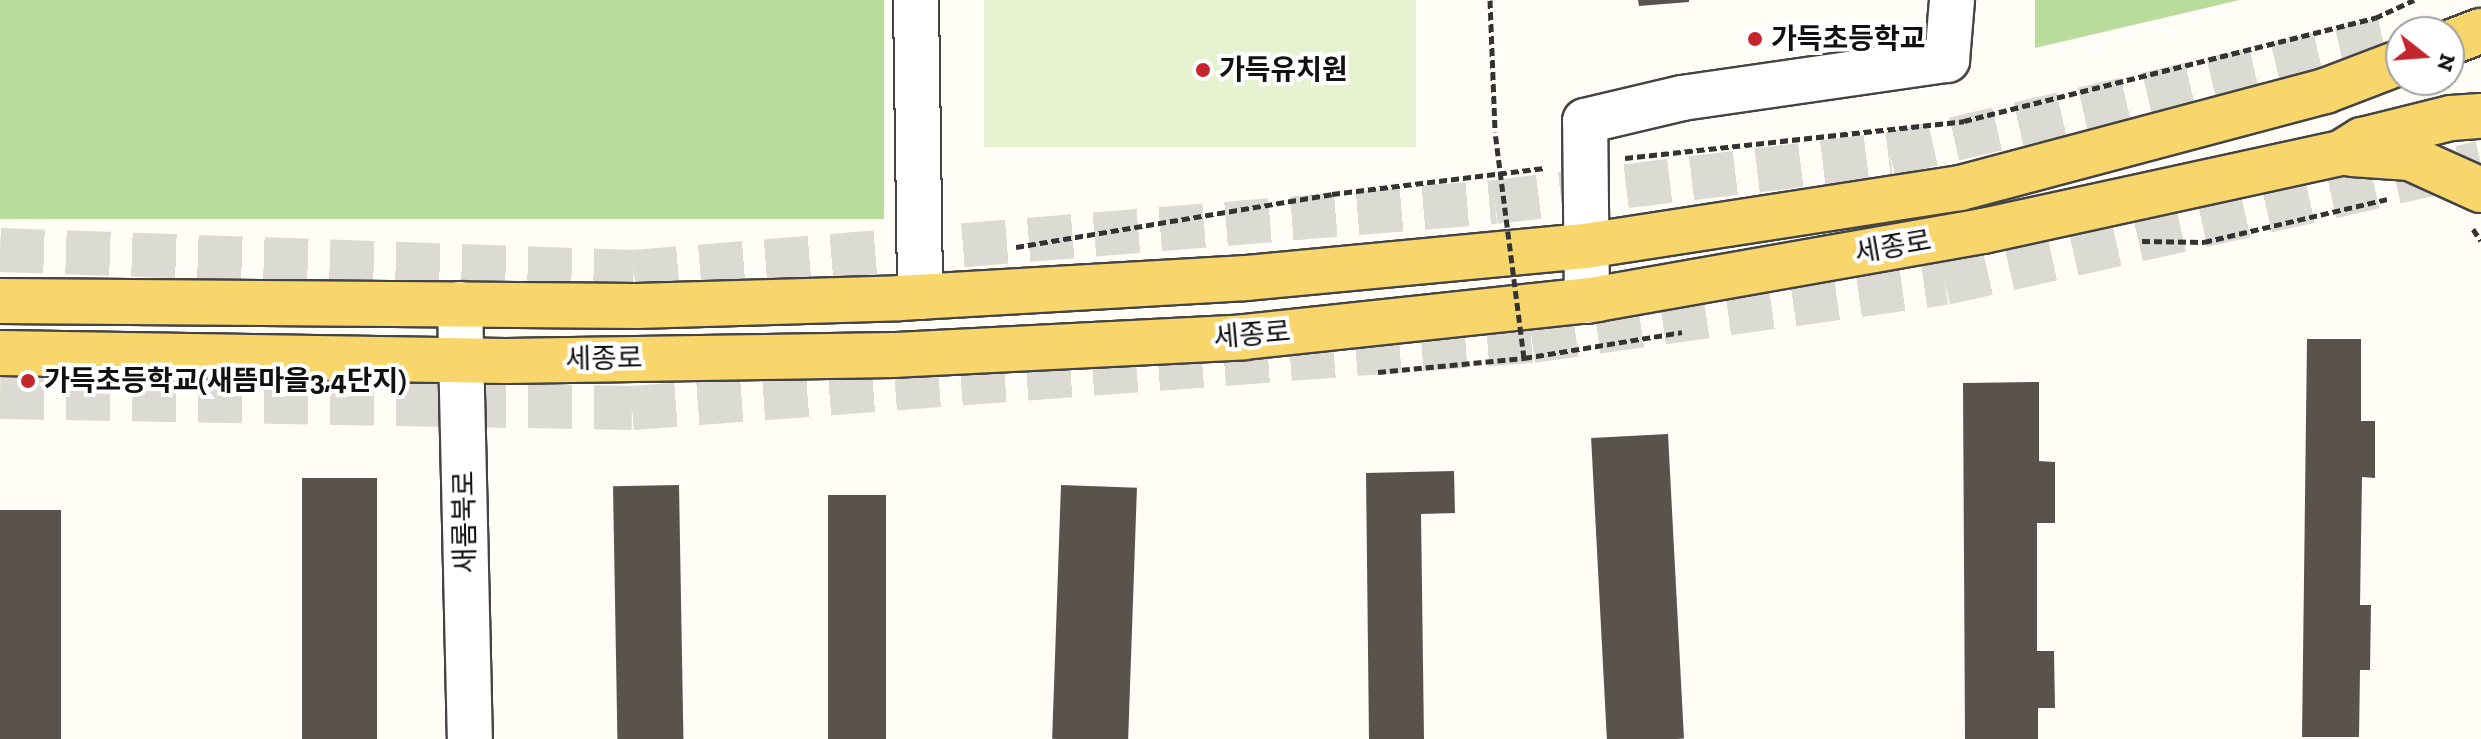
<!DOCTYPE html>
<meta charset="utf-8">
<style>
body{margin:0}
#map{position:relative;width:2481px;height:739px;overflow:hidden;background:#fffdf5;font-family:"Zilla Slab","Noto Sans KR",serif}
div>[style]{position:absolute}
.forest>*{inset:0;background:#b9dc9c;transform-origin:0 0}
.pitch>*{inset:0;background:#e6f2cf;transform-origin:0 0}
.building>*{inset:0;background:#5a524d;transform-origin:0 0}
.highway-tunnel>*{height:44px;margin-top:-22px;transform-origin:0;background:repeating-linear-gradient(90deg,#dbdad3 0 44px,transparent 0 66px)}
.path>*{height:5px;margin-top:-2.5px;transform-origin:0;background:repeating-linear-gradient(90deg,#333 0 8px,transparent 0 12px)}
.roads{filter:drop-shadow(2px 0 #444) drop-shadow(-2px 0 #444) drop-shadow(0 2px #444) drop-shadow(0 -2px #444)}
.minor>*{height:44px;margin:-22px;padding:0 22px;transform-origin:22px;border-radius:22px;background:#fff}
.major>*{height:44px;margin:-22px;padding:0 22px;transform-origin:22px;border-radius:22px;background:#f9d66b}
.path-bridge>*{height:5px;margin-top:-2.5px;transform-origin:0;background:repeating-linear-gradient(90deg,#333 0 8px,transparent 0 12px)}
.dots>*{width:22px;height:22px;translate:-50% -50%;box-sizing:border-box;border:4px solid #fff;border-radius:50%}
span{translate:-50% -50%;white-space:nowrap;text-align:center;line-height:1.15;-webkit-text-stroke:8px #fff;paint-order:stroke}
.poi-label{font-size:28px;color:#111;font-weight:700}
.left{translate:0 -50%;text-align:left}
.street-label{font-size:28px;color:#111}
.north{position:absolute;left:2385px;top:16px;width:80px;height:80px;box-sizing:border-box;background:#fff;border:2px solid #a0a0a0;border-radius:50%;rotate:107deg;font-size:22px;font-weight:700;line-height:32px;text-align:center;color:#111}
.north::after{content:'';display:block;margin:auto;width:28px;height:36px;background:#c4262e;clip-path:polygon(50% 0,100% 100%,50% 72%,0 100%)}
</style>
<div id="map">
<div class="forest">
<div style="left:0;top:0;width:884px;height:219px"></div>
<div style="clip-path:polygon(2035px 0,2240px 0,2035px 48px)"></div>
</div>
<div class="pitch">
<div style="left:984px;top:0;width:432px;height:147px"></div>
</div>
<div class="building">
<div style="clip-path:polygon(1638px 0,1689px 0,1689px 2px,1639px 6px)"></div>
<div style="clip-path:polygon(2307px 339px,2361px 339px,2361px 421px,2375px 421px,2375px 478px,2362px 477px,2360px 605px,2371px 605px,2370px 670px,2360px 670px,2359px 737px,2302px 737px)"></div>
<div style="clip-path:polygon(2039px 382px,2039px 461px,2055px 462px,2055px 523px,2037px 523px,2037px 651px,2054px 651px,2055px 708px,2038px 708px,2038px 739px,1965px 739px,1963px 383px)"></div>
<div style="left:1668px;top:434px;width:305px;height:77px;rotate:87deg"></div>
<div style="clip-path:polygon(1454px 471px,1455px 513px,1421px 514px,1424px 739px,1369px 739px,1366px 473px)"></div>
<div style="left:302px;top:478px;width:75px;height:261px"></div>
<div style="left:679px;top:485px;width:254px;height:66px;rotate:89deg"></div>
<div style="left:1061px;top:485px;width:76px;height:254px;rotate:2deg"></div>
<div style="left:828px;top:495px;width:58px;height:244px"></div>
<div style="left:0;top:510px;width:61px;height:229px"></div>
</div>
<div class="highway-tunnel">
<div style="left:0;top:250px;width:634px;rotate:1.99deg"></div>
<div style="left:634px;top:272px;width:864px;rotate:-4.65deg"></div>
<div style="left:1495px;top:202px;width:398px;rotate:-6.9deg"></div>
<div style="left:1890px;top:154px;width:525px;rotate:-13.11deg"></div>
<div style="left:0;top:397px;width:632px;rotate:1deg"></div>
<div style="left:632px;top:408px;width:902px;rotate:-4.26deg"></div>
<div style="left:1532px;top:341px;width:417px;rotate:-8deg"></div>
<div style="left:1945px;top:283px;width:549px;rotate:-12.62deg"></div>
</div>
<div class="path">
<div style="left:1490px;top:0;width:132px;rotate:87.8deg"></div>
<div style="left:1625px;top:158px;width:341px;rotate:-6.2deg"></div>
<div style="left:1964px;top:121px;width:424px;rotate:-14.1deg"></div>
<div style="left:2375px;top:18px;width:43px;rotate:-24.8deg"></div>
<div style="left:2473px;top:229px;width:14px;rotate:56deg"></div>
<div style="left:2142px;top:241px;width:62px;rotate:0.9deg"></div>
<div style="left:2204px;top:242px;width:188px;rotate:-13.2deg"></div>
<div style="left:1016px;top:247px;width:320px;rotate:-9.5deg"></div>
<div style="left:1332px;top:194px;width:214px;rotate:-7deg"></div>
<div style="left:1524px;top:358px;width:160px;rotate:-9.3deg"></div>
</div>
<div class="roads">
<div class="minor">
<div style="left:916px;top:0;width:297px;rotate:89.2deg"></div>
<div style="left:1587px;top:301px;width:180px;rotate:-90.6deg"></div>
<div style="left:1585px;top:121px;width:100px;rotate:-13.3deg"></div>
<div style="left:1682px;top:98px;width:268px;rotate:-8.2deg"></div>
<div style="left:1947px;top:60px;width:60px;rotate:-85.2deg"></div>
<div style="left:460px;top:304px;width:435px;rotate:88.7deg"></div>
</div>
<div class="major">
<div style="left:2449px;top:43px;width:34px;rotate:-21deg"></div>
<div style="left:2352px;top:154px;width:58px;rotate:3.9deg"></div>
<div style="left:2410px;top:158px;width:78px;rotate:24.3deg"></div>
<div style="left:0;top:301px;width:637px;rotate:0.45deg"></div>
<div style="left:637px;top:306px;width:263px;rotate:-1.7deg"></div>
<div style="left:900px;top:298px;width:347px;rotate:-3.3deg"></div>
<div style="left:1246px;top:278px;width:342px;rotate:-5.4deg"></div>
<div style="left:1586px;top:246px;width:378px;rotate:-8.8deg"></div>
<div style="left:1960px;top:188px;width:378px;rotate:-14.9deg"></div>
<div style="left:2325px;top:91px;width:81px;rotate:-20.9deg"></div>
<div style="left:0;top:353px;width:506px;rotate:0.91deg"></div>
<div style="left:506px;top:361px;width:388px;rotate:-0.9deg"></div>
<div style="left:894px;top:355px;width:350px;rotate:-2.9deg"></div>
<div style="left:1244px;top:337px;width:355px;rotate:-6.1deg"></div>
<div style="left:1597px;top:299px;width:392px;rotate:-10deg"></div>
<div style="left:1983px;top:231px;width:366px;rotate:-12.3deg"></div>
<div style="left:2341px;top:153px;width:25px;rotate:-32deg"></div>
<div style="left:2362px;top:140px;width:92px;rotate:-13.9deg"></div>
<div style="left:2451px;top:118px;width:30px;rotate:-4deg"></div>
</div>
</div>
<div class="path-bridge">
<div style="left:1378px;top:372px;width:147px;rotate:-5.5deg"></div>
<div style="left:1524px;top:358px;width:228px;rotate:-97.3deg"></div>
</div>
<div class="dots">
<div style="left:1755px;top:39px;background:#c4262e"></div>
<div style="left:1203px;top:70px;background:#c4262e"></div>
<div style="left:28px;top:381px;background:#c4262e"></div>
</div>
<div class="poi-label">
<span class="left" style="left:1771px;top:39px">가득초등학교</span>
<span class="left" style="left:1219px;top:70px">가득유치원</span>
<span class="left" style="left:44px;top:381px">가득초등학교(새뜸마을3,4단지)</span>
</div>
<div class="street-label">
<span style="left:1893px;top:247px;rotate:-10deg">세종로</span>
<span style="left:1252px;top:335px;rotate:-5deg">세종로</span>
<span style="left:604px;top:359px;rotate:-1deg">세종로</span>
<span style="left:465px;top:522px;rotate:-91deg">새롬북로</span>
</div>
<div class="north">N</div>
</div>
